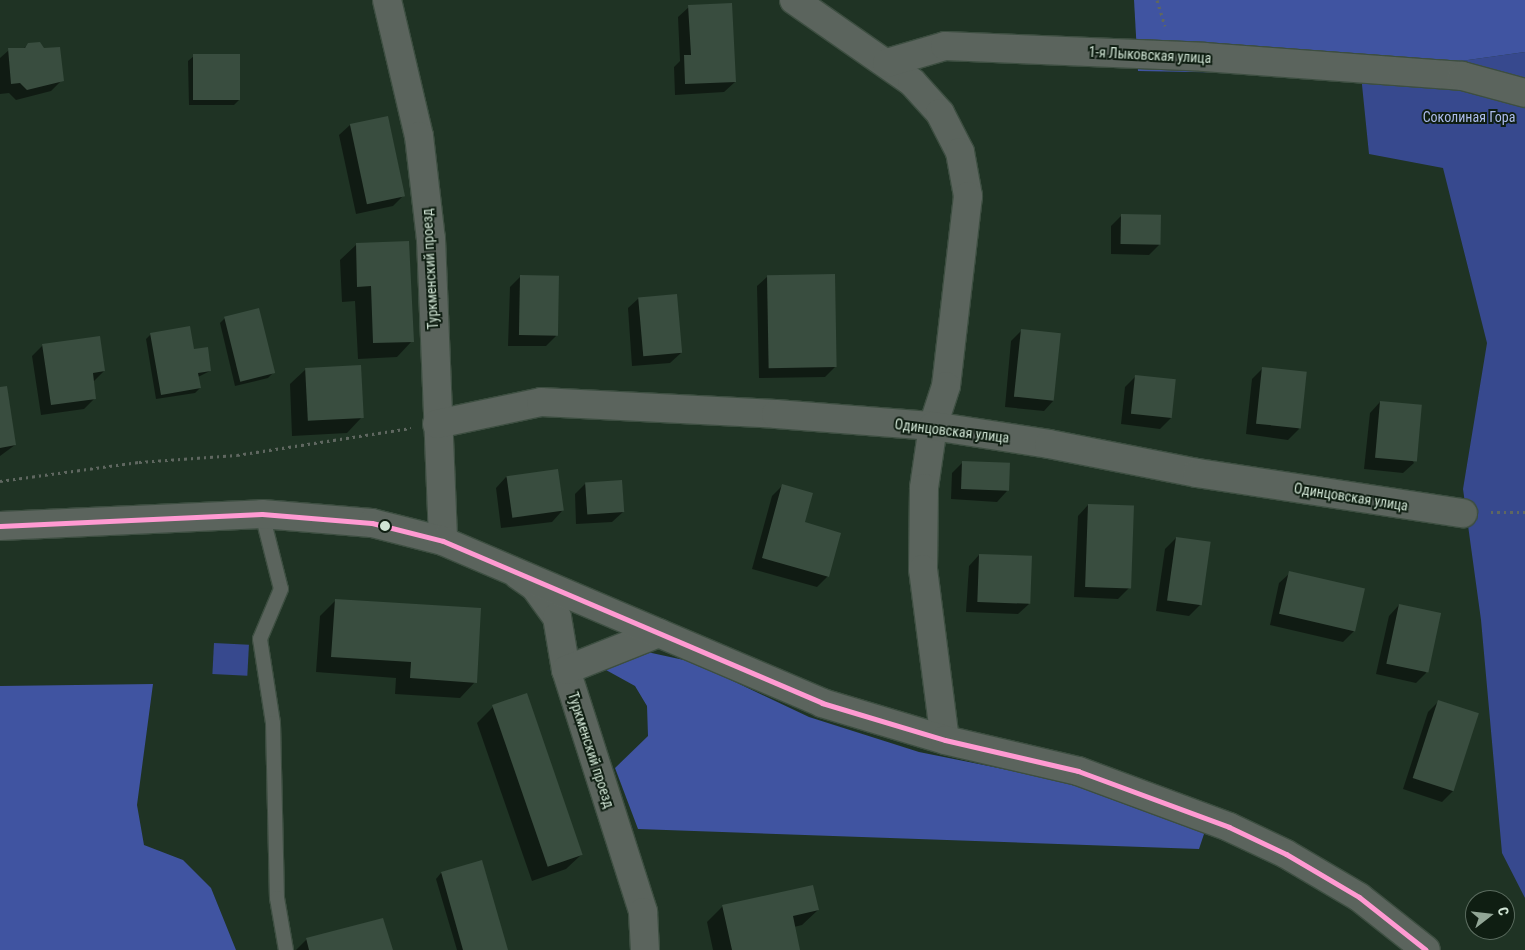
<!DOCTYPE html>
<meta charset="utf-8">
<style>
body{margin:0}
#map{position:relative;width:1525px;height:950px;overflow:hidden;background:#1f3324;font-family:"Roboto Condensed",sans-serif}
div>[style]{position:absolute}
.green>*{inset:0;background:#37498e;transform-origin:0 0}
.forest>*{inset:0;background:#4054a1}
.shadow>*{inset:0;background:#0007}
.building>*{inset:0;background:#394d3f;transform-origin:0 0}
.path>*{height:3px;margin-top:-1.5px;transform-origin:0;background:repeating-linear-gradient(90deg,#5f6760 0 2.5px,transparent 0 6.5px)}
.roads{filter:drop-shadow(1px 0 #3d4e41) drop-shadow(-1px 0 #3d4e41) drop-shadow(0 1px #3d4e41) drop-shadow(0 -1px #3d4e41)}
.service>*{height:14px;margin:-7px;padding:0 7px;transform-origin:7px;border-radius:7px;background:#5b645d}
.minor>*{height:28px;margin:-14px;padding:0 14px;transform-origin:14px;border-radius:14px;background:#5b645d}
.tertiary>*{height:28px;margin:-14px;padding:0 14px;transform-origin:14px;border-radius:14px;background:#5b645d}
.bus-1>*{height:5px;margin:-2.5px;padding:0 2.5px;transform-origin:2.5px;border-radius:2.5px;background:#ff9ad2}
.dots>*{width:14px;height:14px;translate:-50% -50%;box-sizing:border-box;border:2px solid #0f1e12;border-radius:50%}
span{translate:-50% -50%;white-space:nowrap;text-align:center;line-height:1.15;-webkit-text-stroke:4px #0f1e12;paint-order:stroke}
.street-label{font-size:14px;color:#d0e4d4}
.park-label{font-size:14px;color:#adbcec}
.north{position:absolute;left:1465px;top:890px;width:50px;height:50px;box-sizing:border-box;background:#0f1e12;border:1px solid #5c6d60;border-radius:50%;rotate:74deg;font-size:14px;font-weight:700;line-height:20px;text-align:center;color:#d0e4d4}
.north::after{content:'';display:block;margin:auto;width:18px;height:22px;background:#92a696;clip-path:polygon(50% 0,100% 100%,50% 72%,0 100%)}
</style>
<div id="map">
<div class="green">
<div style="clip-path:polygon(1525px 52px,1525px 898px,1502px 853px,1481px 620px,1463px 489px,1487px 343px,1443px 168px,1369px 154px,1361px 75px)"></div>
<div style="left:214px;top:643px;width:35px;height:31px;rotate:3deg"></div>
</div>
<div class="forest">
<div style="clip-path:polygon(1134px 0,1525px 0,1525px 52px,1361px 75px,1138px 71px)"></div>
<div style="clip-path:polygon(638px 650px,693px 662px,809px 717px,919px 752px,1083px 785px,1205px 831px,1199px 849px,638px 829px,615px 768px,648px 736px,647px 706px,635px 686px,606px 670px)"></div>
<div style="clip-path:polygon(153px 684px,137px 805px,144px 845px,183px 860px,211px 888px,236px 950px,0 950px,0 686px)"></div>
</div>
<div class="shadow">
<div style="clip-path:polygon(689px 7px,735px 82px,724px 92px,675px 95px,674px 67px,680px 61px,678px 17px)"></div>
<div style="clip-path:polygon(29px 44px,62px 80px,51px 91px,16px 100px,9px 93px,0 94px,0 58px,9px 50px,23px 49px)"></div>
<div style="clip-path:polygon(194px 56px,239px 100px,234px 105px,189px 105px,188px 61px)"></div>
<div style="clip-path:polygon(350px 125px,404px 195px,393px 206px,356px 214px,339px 135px)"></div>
<div style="clip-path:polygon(1122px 215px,1160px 244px,1149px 255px,1111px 254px,1111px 226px)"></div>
<div style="clip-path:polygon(356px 245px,412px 341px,397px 357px,358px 359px,355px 301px,342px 302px,340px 260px)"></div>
<div style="clip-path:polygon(521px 276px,556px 336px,546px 346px,508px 346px,510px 287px)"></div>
<div style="clip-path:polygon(768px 276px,836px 366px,825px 377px,759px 378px,757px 286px)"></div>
<div style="clip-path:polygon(639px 298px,681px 353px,670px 363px,632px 366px,628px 308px)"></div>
<div style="clip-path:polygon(225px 318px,273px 373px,268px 378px,235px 386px,220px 323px)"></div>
<div style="clip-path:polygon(1021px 331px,1054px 400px,1044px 411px,1005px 407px,1011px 341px)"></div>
<div style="clip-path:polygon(151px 334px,193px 350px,210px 371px,198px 377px,200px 388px,195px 393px,156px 399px,146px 339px)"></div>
<div style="clip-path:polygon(43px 345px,104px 371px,93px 382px,95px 398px,84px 409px,41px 415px,32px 356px)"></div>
<div style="clip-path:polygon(1263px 368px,1299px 429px,1288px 440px,1246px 434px,1252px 379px)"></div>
<div style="clip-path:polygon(306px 369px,362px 417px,347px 433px,292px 436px,290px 384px)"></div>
<div style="clip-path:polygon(1136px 376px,1171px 418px,1160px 429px,1121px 424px,1125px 387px)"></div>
<div style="clip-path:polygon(0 389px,15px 445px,0 456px)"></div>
<div style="clip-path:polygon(1380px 402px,1414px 463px,1403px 473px,1364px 469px,1370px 413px)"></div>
<div style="clip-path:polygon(963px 462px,1007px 491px,997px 502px,951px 499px,952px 473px)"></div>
<div style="clip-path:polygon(506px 477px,562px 511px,552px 522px,501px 528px,496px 488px)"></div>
<div style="clip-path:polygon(585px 484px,623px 512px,612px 522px,576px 524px,575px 494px)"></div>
<div style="clip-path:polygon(783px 485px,828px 576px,817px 587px,752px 569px,772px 496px)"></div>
<div style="clip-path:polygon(1088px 505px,1129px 588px,1118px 599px,1074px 597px,1078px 516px)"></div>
<div style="clip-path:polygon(1176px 538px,1200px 605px,1189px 616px,1156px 611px,1165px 549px)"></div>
<div style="clip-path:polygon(979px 555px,1029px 604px,1018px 614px,966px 612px,969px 566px)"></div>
<div style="clip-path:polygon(1290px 573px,1354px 631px,1343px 642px,1270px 625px,1279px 583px)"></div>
<div style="clip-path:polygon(336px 600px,475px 682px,460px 698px,395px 694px,396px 678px,316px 672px,320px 616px)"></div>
<div style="clip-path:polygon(1399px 605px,1426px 673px,1416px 683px,1376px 674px,1389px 616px)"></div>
<div style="clip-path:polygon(1439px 701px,1453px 791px,1442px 802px,1403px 789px,1428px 712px)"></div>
<div style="clip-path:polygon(493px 707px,582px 854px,566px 869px,532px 881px,477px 723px)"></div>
<div style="clip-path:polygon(482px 862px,507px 950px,457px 950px,436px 879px,441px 873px)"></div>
<div style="clip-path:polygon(723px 906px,818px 910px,802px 925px,794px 927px,799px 950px,713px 950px,707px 922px)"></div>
<div style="clip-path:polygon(307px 939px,392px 950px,296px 950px)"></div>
</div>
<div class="building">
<div style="clip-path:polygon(732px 3px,736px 82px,685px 84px,684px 55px,691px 55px,688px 5px)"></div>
<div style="clip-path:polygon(40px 42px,44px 48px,60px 47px,64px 81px,27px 90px,20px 83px,11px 84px,8px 48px,25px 48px,28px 43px)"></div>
<div style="left:240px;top:54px;width:46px;height:47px;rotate:90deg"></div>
<div style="left:388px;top:116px;width:82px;height:39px;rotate:78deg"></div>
<div style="left:1121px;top:214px;width:40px;height:30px;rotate:1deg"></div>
<div style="clip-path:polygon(409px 241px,414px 342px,373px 343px,371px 286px,357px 287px,356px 243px)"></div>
<div style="left:835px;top:274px;width:93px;height:68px;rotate:89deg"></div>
<div style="left:520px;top:275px;width:39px;height:60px;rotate:1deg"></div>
<div style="left:677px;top:294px;width:59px;height:39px;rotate:85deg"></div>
<div style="left:259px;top:308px;width:67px;height:36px;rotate:76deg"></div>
<div style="clip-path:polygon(190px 326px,194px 349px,208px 347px,211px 371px,198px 373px,201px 388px,161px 395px,150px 333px)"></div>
<div style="left:1021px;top:329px;width:40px;height:68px;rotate:6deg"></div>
<div style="clip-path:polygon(100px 336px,105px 371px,93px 373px,96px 399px,51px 405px,42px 344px)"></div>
<div style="left:361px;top:365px;width:53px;height:56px;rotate:87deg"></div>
<div style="left:1262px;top:367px;width:45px;height:57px;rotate:6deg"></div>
<div style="left:1135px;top:375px;width:41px;height:39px;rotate:6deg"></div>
<div style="clip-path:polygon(7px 386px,16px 445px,0 448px,0 387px)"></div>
<div style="left:1380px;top:401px;width:42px;height:57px;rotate:5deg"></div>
<div style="left:962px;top:461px;width:48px;height:28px;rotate:2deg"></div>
<div style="left:558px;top:469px;width:42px;height:52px;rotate:82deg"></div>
<div style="left:622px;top:480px;width:32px;height:37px;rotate:86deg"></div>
<div style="clip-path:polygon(782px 484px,813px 493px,805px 522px,841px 533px,829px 577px,762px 558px)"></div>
<div style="left:1088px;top:504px;width:46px;height:83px;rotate:2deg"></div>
<div style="left:1176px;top:537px;width:35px;height:64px;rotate:8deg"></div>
<div style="left:979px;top:554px;width:53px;height:48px;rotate:2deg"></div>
<div style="left:1289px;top:571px;width:78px;height:44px;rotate:13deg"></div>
<div style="clip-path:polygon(335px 599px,481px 608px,477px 683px,410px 678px,411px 662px,331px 657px)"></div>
<div style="left:1399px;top:604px;width:43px;height:61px;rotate:12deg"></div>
<div style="left:527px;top:693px;width:171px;height:37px;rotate:71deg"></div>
<div style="left:1438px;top:700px;width:43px;height:82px;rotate:18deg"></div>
<div style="clip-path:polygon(482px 860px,508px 950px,463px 950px,441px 872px)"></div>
<div style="clip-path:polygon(813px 885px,819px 910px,793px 916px,800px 950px,732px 950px,722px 905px)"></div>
<div style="clip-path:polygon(383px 918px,393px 950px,309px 950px,306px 938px)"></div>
</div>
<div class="path">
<div style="left:1157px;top:0;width:27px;rotate:73deg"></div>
<div style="left:0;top:481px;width:140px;rotate:-7.8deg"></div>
<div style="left:139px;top:462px;width:98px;rotate:-4.1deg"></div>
<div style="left:237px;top:455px;width:176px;rotate:-8.8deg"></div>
<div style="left:1491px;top:512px;width:34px"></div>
</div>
<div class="roads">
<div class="service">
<div style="left:262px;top:514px;width:77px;rotate:75.8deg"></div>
<div style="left:281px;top:589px;width:54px;rotate:112.8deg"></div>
<div style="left:260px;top:639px;width:85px;rotate:81.2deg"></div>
<div style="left:273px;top:723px;width:175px;rotate:88.7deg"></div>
<div style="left:277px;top:898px;width:53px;rotate:80.2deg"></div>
</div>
<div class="minor">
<div style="left:387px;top:0;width:140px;rotate:76.8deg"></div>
<div style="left:419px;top:136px;width:104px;rotate:83.4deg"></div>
<div style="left:431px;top:239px;width:302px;rotate:87.7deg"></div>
<div style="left:794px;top:0;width:144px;rotate:34.8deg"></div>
<div style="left:912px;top:82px;width:42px;rotate:47.9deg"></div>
<div style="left:940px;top:113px;width:44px;rotate:62.9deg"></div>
<div style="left:960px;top:152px;width:45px;rotate:79.7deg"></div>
<div style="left:968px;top:196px;width:191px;rotate:96.6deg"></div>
<div style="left:946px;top:386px;width:42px;rotate:108deg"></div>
<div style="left:933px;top:426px;width:63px;rotate:98.3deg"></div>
<div style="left:924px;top:488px;width:81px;rotate:90.7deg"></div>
<div style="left:923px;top:569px;width:172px;rotate:82.7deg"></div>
<div style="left:887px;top:63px;width:60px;rotate:-16.3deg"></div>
<div style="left:945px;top:46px;width:259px;rotate:2.4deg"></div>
<div style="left:1204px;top:57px;width:259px;rotate:4.2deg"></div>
<div style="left:1462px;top:76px;width:65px;rotate:15.1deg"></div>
<div style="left:437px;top:424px;width:106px;rotate:-11.9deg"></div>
<div style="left:541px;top:402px;width:235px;rotate:2.9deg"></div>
<div style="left:776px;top:414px;width:157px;rotate:4.4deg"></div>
<div style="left:933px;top:426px;width:117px;rotate:8.8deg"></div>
<div style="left:1049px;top:444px;width:151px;rotate:11.1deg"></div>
<div style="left:1197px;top:473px;width:269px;rotate:8.6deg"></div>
<div style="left:518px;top:575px;width:21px;rotate:35deg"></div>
<div style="left:535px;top:587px;width:37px;rotate:54deg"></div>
<div style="left:557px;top:617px;width:54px;rotate:80.4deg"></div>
<div style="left:566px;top:670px;width:254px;rotate:72.3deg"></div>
<div style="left:643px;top:912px;width:38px;rotate:87deg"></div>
<div style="left:566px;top:670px;width:100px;rotate:-21.7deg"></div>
</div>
<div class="tertiary">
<div style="left:0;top:526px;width:262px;rotate:-2.6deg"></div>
<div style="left:262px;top:514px;width:110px;rotate:4.7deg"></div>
<div style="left:372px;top:523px;width:73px;rotate:14.2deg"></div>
<div style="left:443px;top:541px;width:412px;rotate:23.1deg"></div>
<div style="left:822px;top:703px;width:128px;rotate:16.7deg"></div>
<div style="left:945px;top:740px;width:137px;rotate:13.1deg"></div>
<div style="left:1078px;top:771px;width:161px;rotate:20.3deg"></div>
<div style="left:1229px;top:827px;width:63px;rotate:25.3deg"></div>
<div style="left:1286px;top:854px;width:85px;rotate:30.5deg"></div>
<div style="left:1359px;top:897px;width:85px;rotate:38.3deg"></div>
</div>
</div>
<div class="bus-1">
<div style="left:0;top:526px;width:262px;rotate:-2.6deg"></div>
<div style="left:262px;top:514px;width:110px;rotate:4.7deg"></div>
<div style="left:372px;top:523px;width:73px;rotate:14.2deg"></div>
<div style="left:443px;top:541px;width:412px;rotate:23.1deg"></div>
<div style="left:822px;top:703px;width:128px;rotate:16.7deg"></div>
<div style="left:945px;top:740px;width:137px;rotate:13.1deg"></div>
<div style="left:1078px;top:771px;width:161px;rotate:20.3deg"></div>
<div style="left:1229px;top:827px;width:63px;rotate:25.3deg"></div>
<div style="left:1286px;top:854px;width:85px;rotate:30.5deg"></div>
<div style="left:1359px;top:897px;width:85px;rotate:38.3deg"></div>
</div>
<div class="dots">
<div style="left:385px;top:526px;background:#d0e4d4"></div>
</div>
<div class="street-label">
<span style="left:1150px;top:55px;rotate:3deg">1-я Лыковская улица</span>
<span style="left:430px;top:269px;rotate:-93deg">Туркменский проезд</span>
<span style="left:952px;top:431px;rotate:7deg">Одинцовская улица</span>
<span style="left:1351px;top:497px;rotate:9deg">Одинцовская улица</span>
<span style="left:591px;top:750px;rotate:72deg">Туркменский проезд</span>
</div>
<div class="park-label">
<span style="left:1469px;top:117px">Соколиная Гора</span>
</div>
<div class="north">С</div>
</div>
